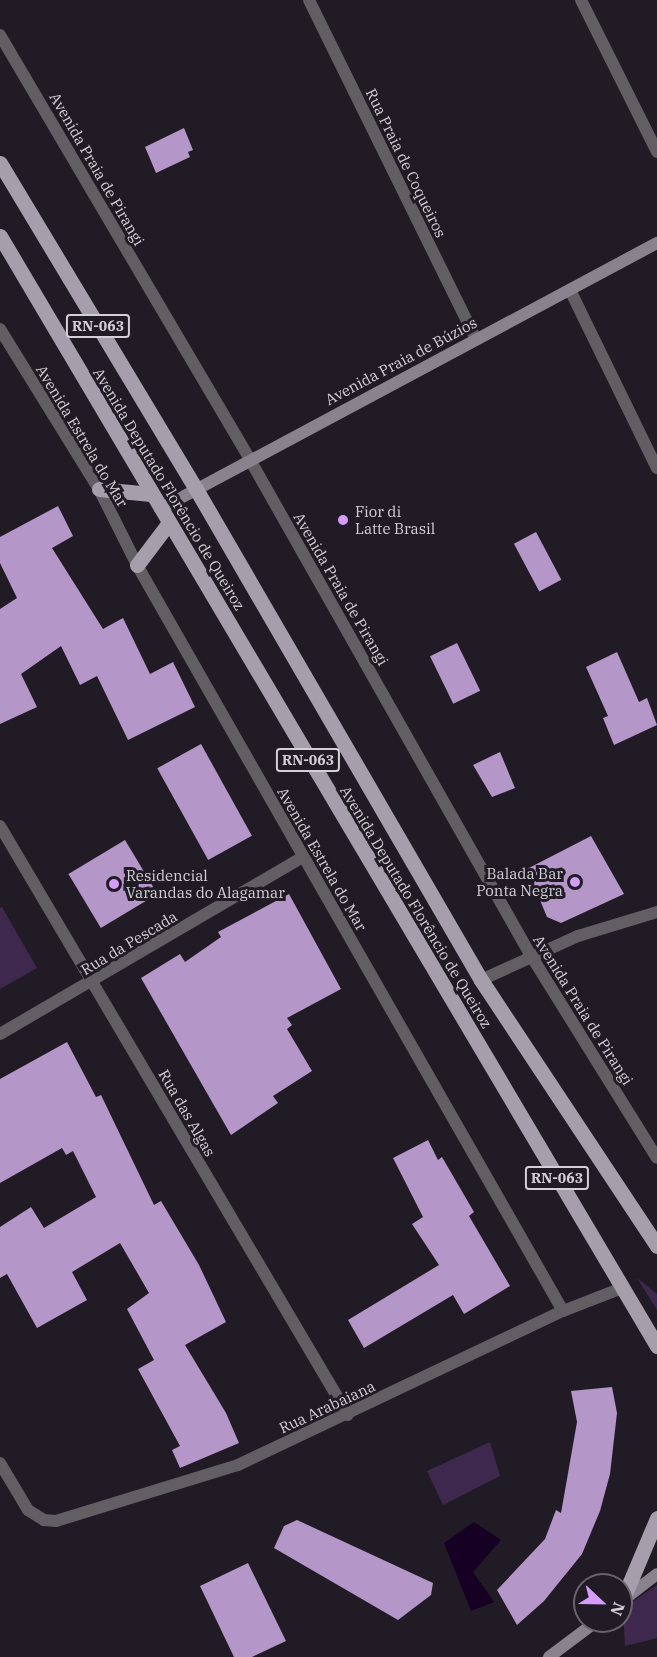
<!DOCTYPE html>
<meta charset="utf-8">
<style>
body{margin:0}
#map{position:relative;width:657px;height:1657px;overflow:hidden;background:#211b25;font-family:"IBM Plex Serif",serif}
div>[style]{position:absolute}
.green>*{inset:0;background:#3f284e}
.water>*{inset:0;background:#160023}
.building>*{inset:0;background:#b497c8;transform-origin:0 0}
.street>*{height:12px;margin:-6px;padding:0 6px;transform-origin:6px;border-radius:6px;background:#615e64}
.secondary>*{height:12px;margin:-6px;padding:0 6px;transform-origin:6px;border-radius:6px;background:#88838c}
.primary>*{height:15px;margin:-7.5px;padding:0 7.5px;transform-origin:7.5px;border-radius:7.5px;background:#a69fab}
.dots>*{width:16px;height:16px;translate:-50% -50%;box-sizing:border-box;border:3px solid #211b25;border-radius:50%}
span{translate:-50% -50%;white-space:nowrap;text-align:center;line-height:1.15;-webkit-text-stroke:6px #211b25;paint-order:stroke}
.shield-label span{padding:2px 4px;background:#211b25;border:2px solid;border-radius:4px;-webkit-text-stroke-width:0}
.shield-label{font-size:14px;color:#d4d0d7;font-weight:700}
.street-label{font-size:15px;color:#d4d0d7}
.poi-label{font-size:15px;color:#d4d0d7}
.left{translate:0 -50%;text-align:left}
.right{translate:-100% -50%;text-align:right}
.north{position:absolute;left:573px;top:1573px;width:60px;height:60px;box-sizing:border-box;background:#211b25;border:2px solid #69636c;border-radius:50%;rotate:112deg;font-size:16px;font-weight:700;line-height:24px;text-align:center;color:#d4d0d7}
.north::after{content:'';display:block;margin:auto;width:21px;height:27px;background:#d59cfb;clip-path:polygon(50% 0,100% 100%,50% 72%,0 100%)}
</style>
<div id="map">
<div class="green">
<div style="clip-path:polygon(2px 907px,37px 968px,0 989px,0 908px)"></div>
<div style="clip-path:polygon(637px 1278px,657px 1294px,657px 1310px)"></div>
<div style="clip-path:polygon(490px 1442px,500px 1476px,443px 1505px,427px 1471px)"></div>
<div style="clip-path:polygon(657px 1585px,657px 1638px,625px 1646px,623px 1608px)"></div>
</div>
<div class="water">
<div style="clip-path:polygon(474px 1522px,501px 1540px,473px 1572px,494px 1602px,471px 1611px,444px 1543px)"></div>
</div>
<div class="building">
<div style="clip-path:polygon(184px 128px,193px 150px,188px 152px,190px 157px,156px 173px,145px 147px)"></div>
<div style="clip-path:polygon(58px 506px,73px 536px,52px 548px,103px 629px,123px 618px,150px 674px,173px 662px,195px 707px,128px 740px,97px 676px,80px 685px,61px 646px,21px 674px,37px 707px,0 724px,0 609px,17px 598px,0 563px,0 537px)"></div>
<div style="left:536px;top:532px;width:54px;height:25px;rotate:62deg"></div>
<div style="left:457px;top:643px;width:53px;height:30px;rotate:64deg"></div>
<div style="clip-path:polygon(617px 652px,639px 702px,647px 698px,657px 725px,614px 745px,603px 718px,608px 716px,586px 667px)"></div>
<div style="left:201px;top:744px;width:105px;height:50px;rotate:61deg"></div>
<div style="clip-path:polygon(500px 752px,515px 788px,492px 797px,473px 765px)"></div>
<div style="clip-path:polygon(591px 836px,624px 894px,561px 923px,547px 917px,527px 869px)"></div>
<div style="left:125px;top:840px;width:63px;height:66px;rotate:59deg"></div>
<div style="clip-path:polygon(289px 894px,341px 989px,287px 1018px,292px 1025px,287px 1029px,312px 1071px,273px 1096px,278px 1103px,231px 1135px,141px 978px,180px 954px,185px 962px,221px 937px,218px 932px)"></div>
<div style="clip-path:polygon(67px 1042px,96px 1097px,101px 1095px,154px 1205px,161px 1201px,199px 1265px,226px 1322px,185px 1345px,226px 1413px,239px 1443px,180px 1468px,172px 1450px,180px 1446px,138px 1369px,154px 1360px,127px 1309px,149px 1293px,120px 1243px,72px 1272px,87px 1300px,37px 1328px,7px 1274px,0 1278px,0 1227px,31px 1207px,44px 1228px,96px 1197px,73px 1151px,66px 1155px,62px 1148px,0 1183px,0 1079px)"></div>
<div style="clip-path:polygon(428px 1140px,438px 1160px,442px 1157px,474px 1212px,469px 1216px,510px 1286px,464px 1314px,453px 1295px,364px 1348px,348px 1320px,439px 1265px,412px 1224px,423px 1217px,393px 1158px)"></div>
<div style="clip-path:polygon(612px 1387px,617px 1413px,610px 1474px,600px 1511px,582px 1554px,544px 1601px,517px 1625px,497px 1590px,545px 1539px,556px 1510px,561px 1513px,577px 1422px,571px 1391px)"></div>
<div style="clip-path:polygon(297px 1520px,433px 1583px,431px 1595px,398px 1620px,274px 1548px,284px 1526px)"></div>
<div style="clip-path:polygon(248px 1563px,286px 1641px,252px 1657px,234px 1657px,200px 1586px)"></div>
</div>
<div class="street">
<div style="left:309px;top:0;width:378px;rotate:63.8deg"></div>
<div style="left:581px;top:0;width:170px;rotate:63.4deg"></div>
<div style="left:0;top:35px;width:491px;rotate:59.5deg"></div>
<div style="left:249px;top:458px;width:570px;rotate:60.47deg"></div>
<div style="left:530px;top:954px;width:240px;rotate:58.1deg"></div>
<div style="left:570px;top:290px;width:198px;rotate:64deg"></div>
<div style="left:0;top:329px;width:188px;rotate:58.3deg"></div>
<div style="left:99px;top:489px;width:85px;rotate:63.4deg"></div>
<div style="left:137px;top:565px;width:859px;rotate:60.27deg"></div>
<div style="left:0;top:826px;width:684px;rotate:59.42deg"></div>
<div style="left:481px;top:980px;width:107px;rotate:-24.4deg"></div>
<div style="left:578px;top:936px;width:83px;rotate:-16.9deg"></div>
<div style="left:0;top:1034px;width:351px;rotate:-30.3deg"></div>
<div style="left:0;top:1463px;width:55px;rotate:59.2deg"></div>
<div style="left:28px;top:1510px;width:19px;rotate:32deg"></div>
<div style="left:44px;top:1520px;width:12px;rotate:5deg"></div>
<div style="left:56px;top:1521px;width:190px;rotate:-17.1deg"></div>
<div style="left:238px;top:1465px;width:360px;rotate:-25.4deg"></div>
<div style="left:563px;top:1311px;width:63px;rotate:-21.3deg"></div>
</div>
<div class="secondary">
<div style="left:160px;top:509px;width:564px;rotate:-28.16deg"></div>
<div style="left:622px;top:1601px;width:44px;rotate:-37.6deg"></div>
<div style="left:549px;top:1657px;width:60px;rotate:-36.9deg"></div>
</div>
<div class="primary">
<div style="left:0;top:163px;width:380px;rotate:59deg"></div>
<div style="left:196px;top:489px;width:568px;rotate:59.87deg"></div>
<div style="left:481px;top:980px;width:319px;rotate:56.5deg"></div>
<div style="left:0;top:236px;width:1290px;rotate:59.38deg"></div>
<div style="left:99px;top:489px;width:52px;rotate:5.5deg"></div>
<div style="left:137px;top:565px;width:51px;rotate:-52.9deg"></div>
<div style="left:622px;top:1601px;width:90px;rotate:-67.1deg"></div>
</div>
<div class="dots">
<div style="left:343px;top:520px;background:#d59cfb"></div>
<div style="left:575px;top:882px;background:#d59cfb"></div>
<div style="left:114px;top:884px;background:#d59cfb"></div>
</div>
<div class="shield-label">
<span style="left:98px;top:326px">RN-063</span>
<span style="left:308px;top:760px">RN-063</span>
<span style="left:557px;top:1178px">RN-063</span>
</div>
<div class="street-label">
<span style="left:406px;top:163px;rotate:64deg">Rua Praia de Coqueiros</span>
<span style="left:97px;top:169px;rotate:60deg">Avenida Praia de Pirangi</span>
<span style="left:401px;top:361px;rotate:-28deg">Avenida Praia de Búzios</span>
<span style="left:82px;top:436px;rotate:59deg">Avenida Estrela do Mar</span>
<span style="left:169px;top:489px;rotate:59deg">Avenida Deputado Florêncio de Queiroz</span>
<span style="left:341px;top:589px;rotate:60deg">Avenida Praia de Pirangi</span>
<span style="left:322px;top:859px;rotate:60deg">Avenida Estrela do Mar</span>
<span style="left:416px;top:907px;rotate:59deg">Avenida Deputado Florêncio de Queiroz</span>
<span style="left:129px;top:943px;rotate:-31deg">Rua da Pescada</span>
<span style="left:583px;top:1010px;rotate:58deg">Avenida Praia de Pirangi</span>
<span style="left:187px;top:1113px;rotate:60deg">Rua das Algas</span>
<span style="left:327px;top:1407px;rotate:-25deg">Rua Arabaiana</span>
</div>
<div class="poi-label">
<span class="left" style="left:355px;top:520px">Fior di<br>Latte Brasil</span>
<span class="right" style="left:563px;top:882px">Balada Bar<br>Ponta Negra</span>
<span class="left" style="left:126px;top:884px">Residencial<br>Varandas do Alagamar</span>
</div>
<div class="north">N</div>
</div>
